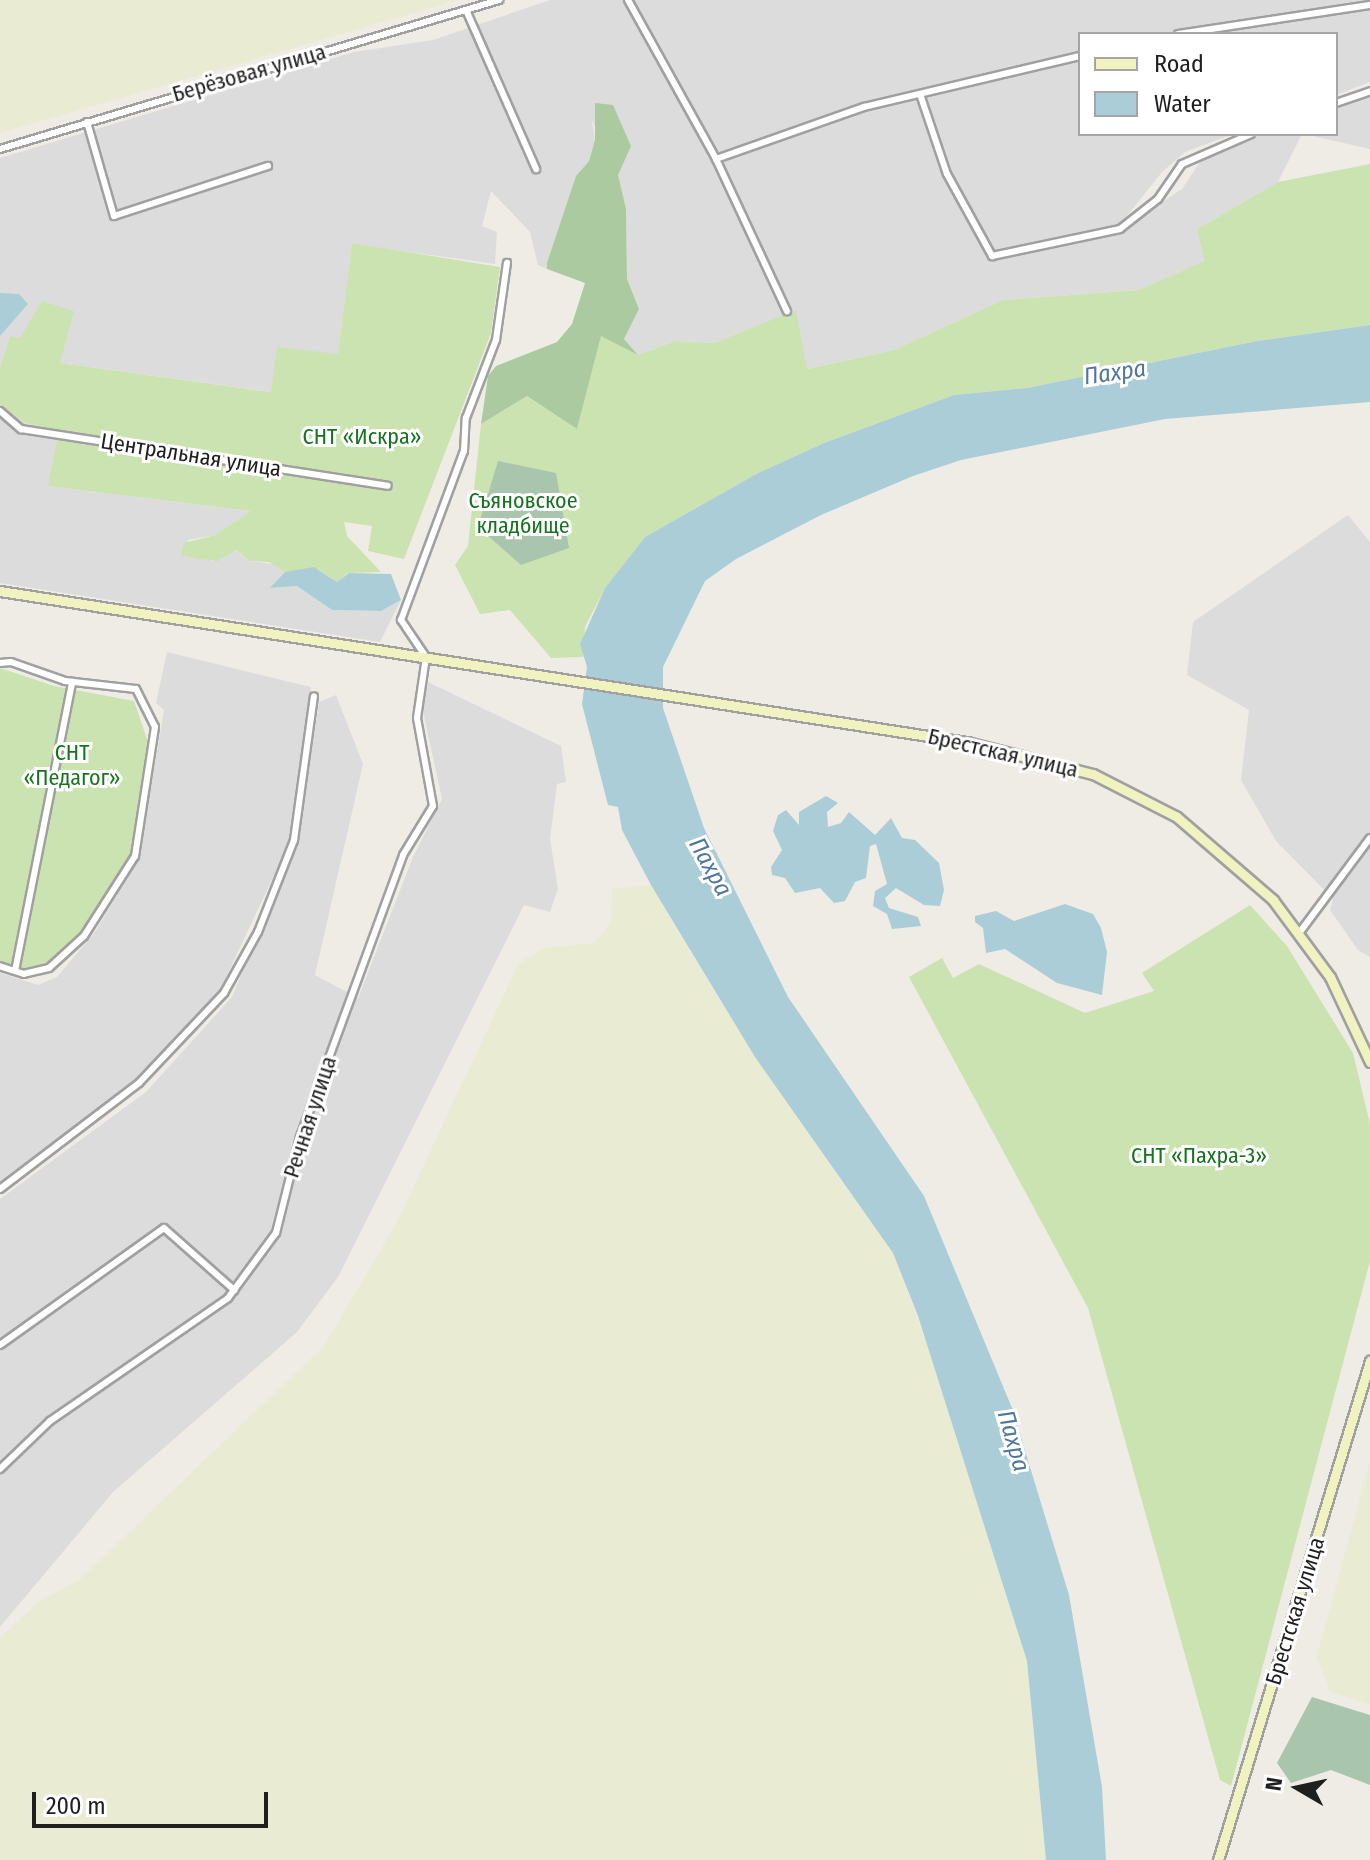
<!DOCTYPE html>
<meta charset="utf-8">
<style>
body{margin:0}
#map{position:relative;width:1370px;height:1860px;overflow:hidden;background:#efece6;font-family:"Fira Sans Condensed",sans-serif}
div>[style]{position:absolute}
.residential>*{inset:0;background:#dddcdc}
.farmland>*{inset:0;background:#e9ebd3}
.grass>*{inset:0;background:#cae3b1}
.forest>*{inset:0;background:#abca9f}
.cemetery>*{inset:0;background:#aac5ae}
.water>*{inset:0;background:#abcdd8}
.roads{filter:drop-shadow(2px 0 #a0a0a0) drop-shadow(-2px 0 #a0a0a0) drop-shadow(0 2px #a0a0a0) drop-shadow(0 -2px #a0a0a0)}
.minor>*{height:6px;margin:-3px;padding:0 3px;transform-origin:3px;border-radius:3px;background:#fff}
.secondary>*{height:9px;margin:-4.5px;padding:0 4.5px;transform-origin:4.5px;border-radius:4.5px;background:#f0f3c0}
span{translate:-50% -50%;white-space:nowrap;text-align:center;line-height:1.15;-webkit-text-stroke:6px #fff;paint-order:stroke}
.street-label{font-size:22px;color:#1f1f1f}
.park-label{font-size:22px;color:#17731f}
.water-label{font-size:24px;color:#52779e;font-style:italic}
.legend{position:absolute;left:1078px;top:32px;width:260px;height:104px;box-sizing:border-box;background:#fff;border:2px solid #a5a5a5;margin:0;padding:10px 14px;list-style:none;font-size:24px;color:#1f1f1f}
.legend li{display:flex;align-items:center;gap:16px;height:40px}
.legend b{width:40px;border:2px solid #a5a5a5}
.north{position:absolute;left:1258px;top:1748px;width:80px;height:80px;-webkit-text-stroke:6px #fff;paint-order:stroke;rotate:279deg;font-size:22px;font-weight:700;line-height:32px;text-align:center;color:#1f1f1f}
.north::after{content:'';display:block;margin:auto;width:28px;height:36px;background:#1f1f1f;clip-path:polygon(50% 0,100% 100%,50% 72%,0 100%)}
.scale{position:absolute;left:32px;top:1792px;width:236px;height:36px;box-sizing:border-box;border:4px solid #1f1f1f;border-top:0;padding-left:10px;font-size:24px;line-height:28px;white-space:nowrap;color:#1f1f1f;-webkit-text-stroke:6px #fff;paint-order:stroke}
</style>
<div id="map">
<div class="residential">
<div style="clip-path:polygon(550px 0,1370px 0,1370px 82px,1336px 95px,1336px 34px,1080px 34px,1080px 134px,1233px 134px,1185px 152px,1162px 172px,1111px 236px,1182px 189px,1206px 153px,1254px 134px,1302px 134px,1278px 182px,1197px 229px,1204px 261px,1139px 290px,1003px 300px,894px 350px,806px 369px,795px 311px,714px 343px,675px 341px,638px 355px,624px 339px,639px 309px,627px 279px,626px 209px,617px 175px,592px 120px,595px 140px,589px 161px,576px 176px,547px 269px,538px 265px,530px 232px,491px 191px,482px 226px,497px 232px,495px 264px,352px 244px,338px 355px,272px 392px,60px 363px,10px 336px,0 367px,0 158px,354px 52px,433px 40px)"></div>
<div style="clip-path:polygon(1370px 94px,1370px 149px,1304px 134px,1336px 134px,1336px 105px)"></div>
<div style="clip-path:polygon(0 404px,25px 423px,59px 430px,49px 486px,251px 511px,215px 535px,188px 540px,185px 554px,213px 561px,235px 550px,250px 561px,274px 564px,285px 572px,271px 588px,297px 586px,332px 610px,381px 611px,401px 600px,380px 642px,0 583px)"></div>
<div style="clip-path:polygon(1348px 515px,1370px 542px,1370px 957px,1358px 950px,1330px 910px,1333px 899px,1276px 841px,1241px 780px,1249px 710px,1187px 675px,1193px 622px)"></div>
<div style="clip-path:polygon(167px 652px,311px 687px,291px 839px,220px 990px,137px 1080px,0 1185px,0 973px,38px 985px,57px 977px,95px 932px,139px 859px,164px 710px,156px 703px)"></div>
<div style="clip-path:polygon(428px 682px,561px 746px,566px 782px,557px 784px,550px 839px,558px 889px,550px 912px,524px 905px,338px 1277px,297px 1332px,113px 1492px,0 1627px,0 1199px,146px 1092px,232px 997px,298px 839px,319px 702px,336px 695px,363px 764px,315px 975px,358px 998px,413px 857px,442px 799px,423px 711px)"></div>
</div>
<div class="farmland">
<div style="clip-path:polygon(0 0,459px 0,0 133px)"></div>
<div style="clip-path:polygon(651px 885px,755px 1057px,893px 1253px,948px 1400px,1027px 1661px,1046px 1860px,0 1860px,0 1638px,37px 1603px,79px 1580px,324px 1346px,397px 1222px,519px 963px,544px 948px,595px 943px,611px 921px,612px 889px)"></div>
<div style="clip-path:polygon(1370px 1462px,1370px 1704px,1330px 1692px,1317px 1656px)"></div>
</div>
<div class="grass">
<div style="clip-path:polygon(1370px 164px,1370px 325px,1257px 341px,1027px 388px,954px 395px,824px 443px,758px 473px,645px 537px,605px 588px,585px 627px,583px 657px,551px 658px,510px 610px,480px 614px,455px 565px,468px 546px,481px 424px,527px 396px,577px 429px,601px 335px,638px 355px,675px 341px,714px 343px,796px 310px,807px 369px,894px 350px,1003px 300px,1139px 290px,1204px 261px,1197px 229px,1278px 182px)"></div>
<div style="clip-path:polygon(352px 243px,500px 267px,491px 333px,404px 559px,368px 551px,372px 526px,344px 522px,347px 536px,381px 572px,348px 573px,337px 582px,318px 569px,285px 572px,269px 562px,250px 561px,236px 550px,218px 561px,199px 559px,181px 555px,184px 543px,215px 535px,251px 511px,48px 486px,59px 430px,25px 423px,0 404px,0 367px,10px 336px,20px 338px,42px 301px,74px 311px,60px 363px,271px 392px,277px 347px,338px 354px)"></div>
<div style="clip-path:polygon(0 668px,54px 686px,134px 701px,149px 745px,132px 856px,83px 932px,49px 964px,24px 969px,0 962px)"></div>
<div style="clip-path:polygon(1250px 905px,1287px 946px,1353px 1053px,1370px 1124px,1370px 1261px,1231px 1786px,1220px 1780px,1088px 1308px,909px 977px,942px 958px,953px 978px,979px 964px,1085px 1013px,1154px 991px,1142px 973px)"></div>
</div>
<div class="forest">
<div style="clip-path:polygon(595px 103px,613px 105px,631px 146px,618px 175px,626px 209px,627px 279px,639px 309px,624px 339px,638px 355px,601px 336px,577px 429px,527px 396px,481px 424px,488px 376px,496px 366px,557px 342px,572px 324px,585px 283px,547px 269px,547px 263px,576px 176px,589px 161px,595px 140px)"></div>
</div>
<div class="cemetery">
<div style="clip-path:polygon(498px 461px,556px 473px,569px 548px,521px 565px,478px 527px)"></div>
<div style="clip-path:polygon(1312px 1697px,1370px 1715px,1370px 1785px,1331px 1770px,1291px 1783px,1277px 1763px)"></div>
</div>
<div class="water">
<div style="clip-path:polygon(0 293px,19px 294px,28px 304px,0 336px)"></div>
<div style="clip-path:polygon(1370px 325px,1370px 402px,1165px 419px,961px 460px,913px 476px,821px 515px,736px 559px,705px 581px,663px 667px,663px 708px,704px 828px,788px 997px,924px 1196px,1012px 1408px,1069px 1595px,1102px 1787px,1106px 1860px,1046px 1860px,1027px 1661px,918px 1316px,893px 1253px,755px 1057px,651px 885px,622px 830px,618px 807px,608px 805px,582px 704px,587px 667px,580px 644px,605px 588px,645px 537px,758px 473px,824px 443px,954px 395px,1027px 388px,1257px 341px)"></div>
<div style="clip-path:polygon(314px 567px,337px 582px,349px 573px,391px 574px,401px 600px,381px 611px,332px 610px,297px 586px,270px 588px,285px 572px)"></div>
<div style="clip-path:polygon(826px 796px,838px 803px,827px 812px,828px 827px,841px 823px,849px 812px,875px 835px,891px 818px,902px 838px,915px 840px,939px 863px,944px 890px,940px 906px,924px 905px,896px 888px,885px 898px,889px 908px,918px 917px,921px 926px,892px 929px,887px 914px,873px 906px,875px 891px,887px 884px,876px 844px,870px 846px,866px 878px,855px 882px,845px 901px,834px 903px,820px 888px,795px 893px,785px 878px,772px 875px,771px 867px,782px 850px,773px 831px,778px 815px,786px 810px,799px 825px,799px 812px)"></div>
<div style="clip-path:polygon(1065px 904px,1093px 914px,1101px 928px,1107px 952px,1102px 995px,1057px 983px,1005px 949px,986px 953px,983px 928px,975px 922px,975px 916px,996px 911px,1014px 921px)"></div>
</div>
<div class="roads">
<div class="minor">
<div style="left:628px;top:0;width:182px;rotate:61deg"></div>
<div style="left:716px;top:159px;width:157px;rotate:-19.4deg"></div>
<div style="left:864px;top:107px;width:222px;rotate:-13.3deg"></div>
<div style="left:466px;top:10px;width:174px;rotate:66.2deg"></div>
<div style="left:1178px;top:34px;width:194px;rotate:-8.6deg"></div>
<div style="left:920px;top:94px;width:84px;rotate:71.4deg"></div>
<div style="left:947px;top:174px;width:94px;rotate:61.2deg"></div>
<div style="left:992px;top:256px;width:131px;rotate:-11.9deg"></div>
<div style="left:1120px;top:229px;width:48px;rotate:-38.3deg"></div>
<div style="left:1158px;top:199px;width:42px;rotate:-55.6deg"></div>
<div style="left:1182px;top:164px;width:75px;rotate:-23.5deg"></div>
<div style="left:1336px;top:103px;width:36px;rotate:-19deg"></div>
<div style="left:87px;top:122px;width:98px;rotate:74deg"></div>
<div style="left:114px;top:216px;width:162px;rotate:-18deg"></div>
<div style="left:0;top:149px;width:521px;rotate:-16.63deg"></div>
<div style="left:716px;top:159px;width:168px;rotate:65deg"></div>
<div style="left:0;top:411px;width:28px;rotate:41deg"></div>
<div style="left:21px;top:429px;width:371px;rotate:8.8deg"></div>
<div style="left:0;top:663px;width:11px;rotate:-5deg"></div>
<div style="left:11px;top:662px;width:57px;rotate:19.4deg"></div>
<div style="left:65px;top:681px;width:71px;rotate:6.4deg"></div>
<div style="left:136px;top:689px;width:42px;rotate:63.4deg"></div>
<div style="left:155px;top:727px;width:131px;rotate:98.8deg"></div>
<div style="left:135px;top:856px;width:95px;rotate:122.5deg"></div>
<div style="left:84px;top:936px;width:47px;rotate:137.6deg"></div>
<div style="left:49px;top:968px;width:26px;rotate:167deg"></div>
<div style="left:24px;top:974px;width:25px;rotate:-162deg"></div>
<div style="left:1300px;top:932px;width:117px;rotate:-53.3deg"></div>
<div style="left:15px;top:971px;width:295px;rotate:-78.8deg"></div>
<div style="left:0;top:1189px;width:175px;rotate:-37.3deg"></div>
<div style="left:139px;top:1083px;width:124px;rotate:-46.6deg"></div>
<div style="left:224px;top:993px;width:70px;rotate:-60.9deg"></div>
<div style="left:258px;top:932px;width:99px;rotate:-68.6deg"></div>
<div style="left:294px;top:840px;width:145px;rotate:-82.1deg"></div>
<div style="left:0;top:1345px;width:201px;rotate:-35.5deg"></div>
<div style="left:164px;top:1228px;width:94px;rotate:41.5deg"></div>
<div style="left:0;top:1469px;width:69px;rotate:-43.8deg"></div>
<div style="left:50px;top:1421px;width:216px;rotate:-34.6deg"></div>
<div style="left:228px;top:1298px;width:81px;rotate:-53.6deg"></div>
<div style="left:276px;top:1233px;width:99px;rotate:-76deg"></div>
<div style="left:300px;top:1137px;width:300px;rotate:-69.9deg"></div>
<div style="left:403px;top:855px;width:57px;rotate:-58.5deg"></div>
<div style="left:433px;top:806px;width:89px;rotate:-100.3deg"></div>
<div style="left:417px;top:718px;width:62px;rotate:-81.6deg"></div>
<div style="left:426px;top:657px;width:45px;rotate:-124deg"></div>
<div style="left:401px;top:620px;width:180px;rotate:-69.6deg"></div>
<div style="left:464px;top:451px;width:33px;rotate:-87deg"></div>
<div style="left:466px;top:418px;width:84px;rotate:-69deg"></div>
<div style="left:496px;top:340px;width:78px;rotate:-81.9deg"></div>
</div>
<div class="secondary">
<div style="left:0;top:591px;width:979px;rotate:8.88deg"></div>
<div style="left:967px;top:742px;width:130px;rotate:14.3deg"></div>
<div style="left:1093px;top:774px;width:94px;rotate:27.1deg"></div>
<div style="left:1177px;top:817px;width:127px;rotate:40.8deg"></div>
<div style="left:1273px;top:900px;width:96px;rotate:53.5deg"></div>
<div style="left:1330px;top:977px;width:94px;rotate:64.8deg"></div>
<div style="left:1218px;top:1860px;width:522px;rotate:-73.06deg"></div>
</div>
</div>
<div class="street-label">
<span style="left:249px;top:73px;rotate:-16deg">Берёзовая улица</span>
<span style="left:191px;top:455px;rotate:9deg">Центральная улица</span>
<span style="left:1003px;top:753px;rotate:13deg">Брестская улица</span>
<span style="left:310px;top:1117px;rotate:-72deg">Речная улица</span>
<span style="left:1295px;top:1611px;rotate:-73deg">Брестская улица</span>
</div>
<div class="park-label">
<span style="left:362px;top:437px">СНТ «Искра»</span>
<span style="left:523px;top:513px">Съяновское<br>кладбище</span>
<span style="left:72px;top:765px">СНТ<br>«Педагог»</span>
<span style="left:1199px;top:1156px">СНТ «Пахра-3»</span>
</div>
<div class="water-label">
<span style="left:1115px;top:373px;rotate:-8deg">Пахра</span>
<span style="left:710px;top:867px;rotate:61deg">Пахра</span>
<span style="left:1013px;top:1441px;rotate:74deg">Пахра</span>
</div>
<ul class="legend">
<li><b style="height:10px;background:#f0f3c0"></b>Road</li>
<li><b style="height:22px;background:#abcdd8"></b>Water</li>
</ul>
<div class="north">N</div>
<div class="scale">200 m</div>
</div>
